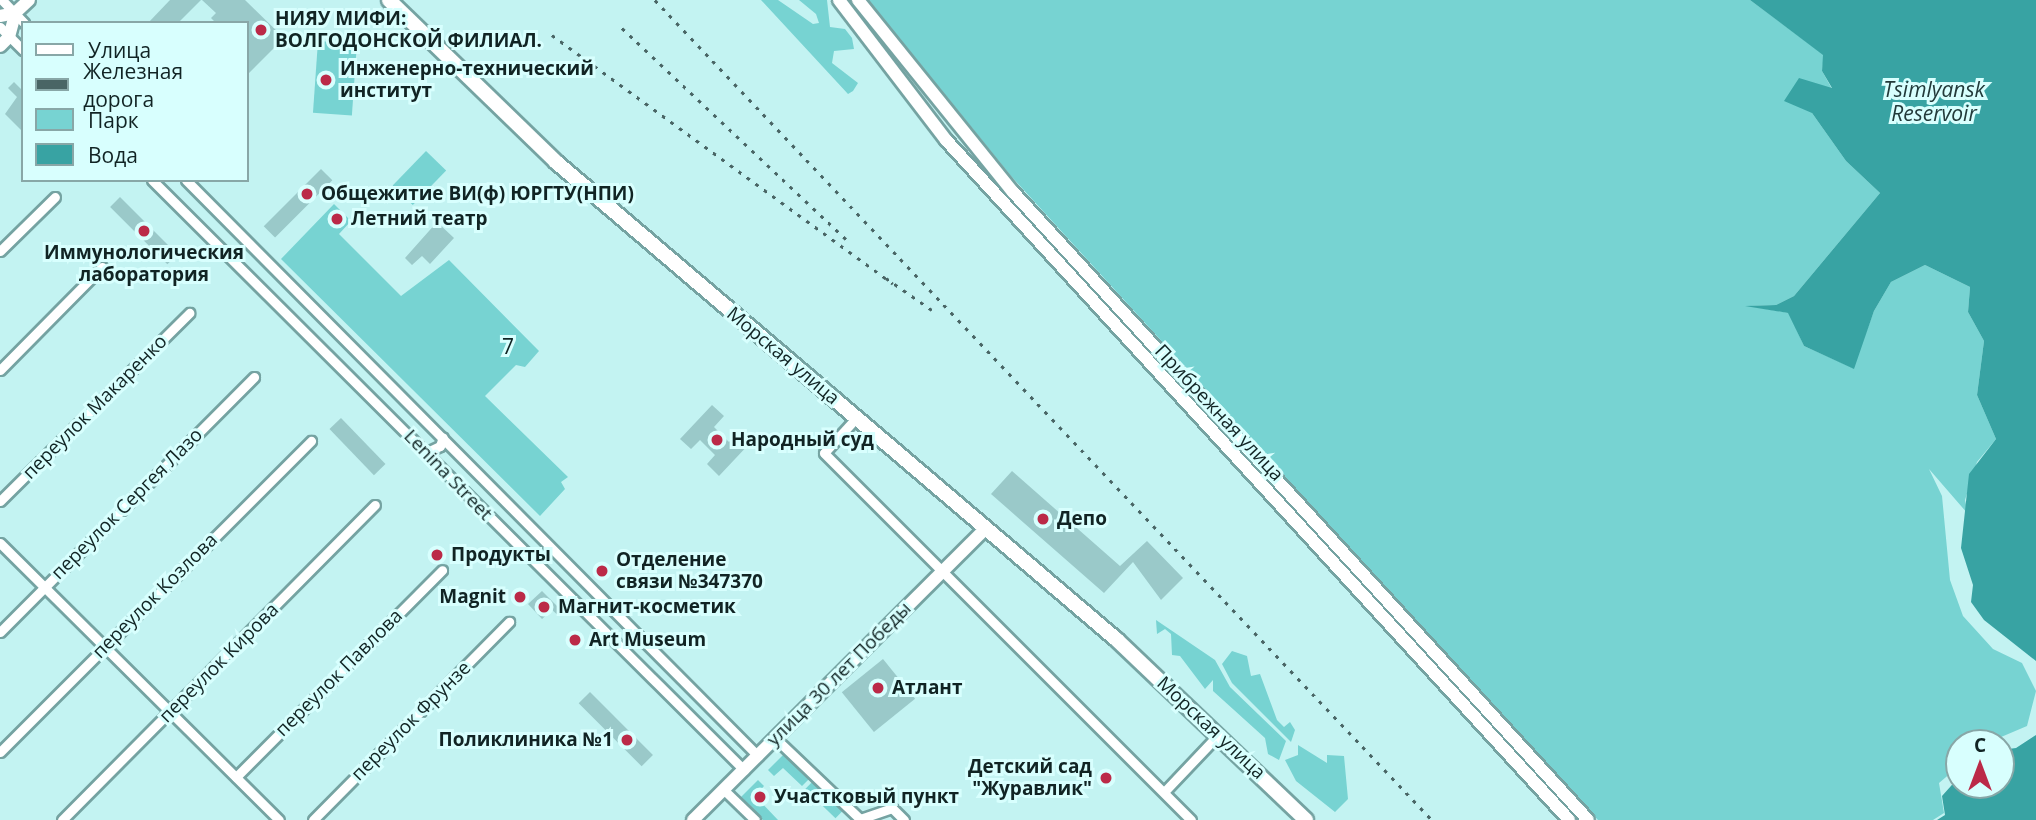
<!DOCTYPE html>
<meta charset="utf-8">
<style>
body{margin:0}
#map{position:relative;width:2036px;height:820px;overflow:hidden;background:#c3f3f2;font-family:"Open Sans",sans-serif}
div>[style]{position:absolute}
.green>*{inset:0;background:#77d3d2;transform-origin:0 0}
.water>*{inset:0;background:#38a3a3}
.building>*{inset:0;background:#9ac9c9;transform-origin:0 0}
.roads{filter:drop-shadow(2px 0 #75a3a2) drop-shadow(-2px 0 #75a3a2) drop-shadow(0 2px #75a3a2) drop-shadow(0 -2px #75a3a2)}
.street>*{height:9px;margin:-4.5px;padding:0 4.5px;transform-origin:4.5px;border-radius:4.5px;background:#fff}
.secondary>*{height:12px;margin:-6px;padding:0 6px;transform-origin:6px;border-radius:6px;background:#fff}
.primary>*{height:14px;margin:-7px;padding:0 7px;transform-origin:7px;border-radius:7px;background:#fff}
.rail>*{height:2.5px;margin-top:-1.25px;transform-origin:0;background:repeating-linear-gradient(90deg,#496565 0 3.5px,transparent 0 10.5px)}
.dots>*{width:19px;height:19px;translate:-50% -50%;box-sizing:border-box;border:4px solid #d8fffe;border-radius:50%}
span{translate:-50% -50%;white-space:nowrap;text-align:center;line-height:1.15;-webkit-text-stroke:6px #d8fffe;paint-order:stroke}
.poi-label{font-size:19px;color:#112424;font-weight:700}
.left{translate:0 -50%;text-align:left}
.right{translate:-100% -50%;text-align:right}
.street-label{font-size:19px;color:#112424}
.water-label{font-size:21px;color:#223a3a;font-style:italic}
.neighbourhood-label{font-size:21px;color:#112424;letter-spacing:2px}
.legend{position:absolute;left:21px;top:21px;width:228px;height:161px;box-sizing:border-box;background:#d8fffe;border:2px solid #88a7a7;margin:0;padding:9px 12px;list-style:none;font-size:21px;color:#112424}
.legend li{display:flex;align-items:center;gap:14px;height:35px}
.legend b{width:35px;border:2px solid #88a7a7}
.north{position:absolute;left:1945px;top:729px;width:70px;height:70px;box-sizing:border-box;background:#d8fffe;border:2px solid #88a7a7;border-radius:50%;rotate:0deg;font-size:19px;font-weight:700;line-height:28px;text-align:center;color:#112424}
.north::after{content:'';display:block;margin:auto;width:24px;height:32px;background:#bb2a48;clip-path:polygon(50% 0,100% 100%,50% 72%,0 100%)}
</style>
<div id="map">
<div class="green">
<div style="clip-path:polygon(761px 0,778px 0,813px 24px,819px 23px,816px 14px,799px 0,827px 0,830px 27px,845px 29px,852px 38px,854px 49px,834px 51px,832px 63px,858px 83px,853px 91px,848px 94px)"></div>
<div style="clip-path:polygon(868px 0,1750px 0,1824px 55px,1822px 71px,1832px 89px,1819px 89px,1812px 113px,1846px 161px,1880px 193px,1794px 296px,1776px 305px,1750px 306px,1789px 313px,1804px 346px,1853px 368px,1874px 311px,1891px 282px,1925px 265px,1970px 287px,1968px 312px,1984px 341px,1977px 395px,1996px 439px,1977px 462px,1965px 500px,1968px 514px,1929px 469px,1942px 496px,1950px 580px,1963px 616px,1993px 649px,2022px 663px,2036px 691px,2027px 726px,1987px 743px,1959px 743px,1959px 766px,1939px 783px,1944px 813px,1933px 820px,1598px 820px,1011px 176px)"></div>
<div style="left:318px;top:41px;width:39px;height:72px;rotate:4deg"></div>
<div style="left:426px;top:151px;width:28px;height:48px;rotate:44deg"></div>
<div style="clip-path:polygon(334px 204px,351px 221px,339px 234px,401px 296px,449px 260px,539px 351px,525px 367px,516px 365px,485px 396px,568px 477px,561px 482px,565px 489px,540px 516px,281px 259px)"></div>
<div style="clip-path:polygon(1156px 620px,1215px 660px,1230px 687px,1286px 741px,1279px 760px,1268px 754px,1265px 738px,1213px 691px,1213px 680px,1205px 689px,1180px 656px,1172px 655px,1171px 634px,1165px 629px,1157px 634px)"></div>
<div style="clip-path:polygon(1232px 651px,1247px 656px,1251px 676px,1260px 674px,1277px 720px,1284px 727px,1290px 722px,1295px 730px,1291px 742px,1232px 683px,1222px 664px)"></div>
<div style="clip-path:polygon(1298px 745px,1327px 763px,1327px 755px,1344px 756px,1348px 799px,1335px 812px,1296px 781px,1285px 760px,1298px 755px)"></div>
<div style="clip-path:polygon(787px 751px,812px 776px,802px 786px,783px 768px,774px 776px,768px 770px)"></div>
<div style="left:815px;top:779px;width:42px;height:14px;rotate:44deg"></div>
<div style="clip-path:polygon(758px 780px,764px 786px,755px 796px,778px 820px,763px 820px,740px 798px)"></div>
</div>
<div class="water">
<div style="clip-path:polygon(1750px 0,2036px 0,2036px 661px,1984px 620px,1971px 602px,1973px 585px,1961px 548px,1969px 474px,1996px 439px,1977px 395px,1984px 341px,1968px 312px,1970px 287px,1925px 265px,1891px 282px,1874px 311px,1854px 369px,1804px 346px,1788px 313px,1745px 306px,1776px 305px,1794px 296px,1880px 193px,1846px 161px,1812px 113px,1784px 101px,1799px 78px,1832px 88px,1822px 71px,1823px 55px)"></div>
<div style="clip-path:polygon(2036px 735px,2036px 820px,1937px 820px,1945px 815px,1942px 796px,1959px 777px,1959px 785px,2001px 785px,2001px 750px,2016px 748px)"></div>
</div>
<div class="building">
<div style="clip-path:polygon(170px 0,201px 0,178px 23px,148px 23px)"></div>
<div style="clip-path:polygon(202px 0,245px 0,284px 38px,247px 75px,247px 23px,216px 23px,211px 18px,216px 13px)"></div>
<div style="clip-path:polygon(14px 82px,23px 91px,23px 132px,5px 114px,17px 97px,8px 88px)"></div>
<div style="left:321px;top:169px;width:16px;height:81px;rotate:45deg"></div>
<div style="left:120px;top:197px;width:81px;height:14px;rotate:45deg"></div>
<div style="clip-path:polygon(437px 222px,454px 238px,430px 264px,422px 256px,412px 265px,405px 258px)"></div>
<div style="clip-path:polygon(712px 405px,724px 416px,714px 427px,729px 442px,740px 431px,751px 442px,719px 476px,707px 464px,715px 455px,700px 440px,691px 449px,680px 439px)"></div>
<div style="left:341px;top:418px;width:64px;height:16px;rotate:46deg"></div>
<div style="clip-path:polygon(1012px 471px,1120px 566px,1147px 541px,1183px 578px,1161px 600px,1133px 562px,1104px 593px,991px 494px)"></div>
<div style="clip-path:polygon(542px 591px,563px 612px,559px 616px,552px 610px,542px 619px,528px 604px)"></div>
<div style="left:883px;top:659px;width:51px;height:53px;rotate:51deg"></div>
<div style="left:590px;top:692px;width:89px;height:16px;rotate:45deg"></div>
</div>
<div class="roads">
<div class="street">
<div style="left:2px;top:0;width:32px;rotate:46deg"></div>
<div style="left:0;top:27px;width:33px;rotate:45deg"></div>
<div style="left:152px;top:180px;width:836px;rotate:44.9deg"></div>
<div style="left:186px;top:180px;width:812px;rotate:45.2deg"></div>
<div style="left:0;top:251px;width:77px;rotate:-44.5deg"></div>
<div style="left:0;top:370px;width:145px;rotate:-45.3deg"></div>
<div style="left:856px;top:418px;width:47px;rotate:132.4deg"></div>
<div style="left:824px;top:453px;width:519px;rotate:45deg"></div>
<div style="left:427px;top:452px;width:14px;rotate:-25deg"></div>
<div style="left:440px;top:446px;width:9px;rotate:-72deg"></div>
<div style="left:0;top:501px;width:267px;rotate:-44.8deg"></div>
<div style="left:0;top:543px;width:393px;rotate:44.8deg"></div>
<div style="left:0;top:632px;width:360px;rotate:-45.1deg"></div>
<div style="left:775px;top:738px;width:117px;rotate:43.6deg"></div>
<div style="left:860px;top:819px;width:34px;rotate:-19deg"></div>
<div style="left:892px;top:808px;width:17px;rotate:45deg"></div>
<div style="left:0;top:752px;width:440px;rotate:-45deg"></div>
<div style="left:236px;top:777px;width:292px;rotate:-45.1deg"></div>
<div style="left:724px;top:790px;width:43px;rotate:44.1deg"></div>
<div style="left:1164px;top:792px;width:80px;rotate:-46.5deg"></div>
<div style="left:62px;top:820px;width:444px;rotate:-45.2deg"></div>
<div style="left:313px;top:820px;width:279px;rotate:-45.3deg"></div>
</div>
<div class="secondary">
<div style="left:839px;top:0;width:176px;rotate:52.6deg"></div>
<div style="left:946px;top:140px;width:922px;rotate:47.5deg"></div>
<div style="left:858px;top:0;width:247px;rotate:51.1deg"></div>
<div style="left:1013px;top:192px;width:851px;rotate:47.52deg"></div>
<div style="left:0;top:16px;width:15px;rotate:-11deg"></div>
<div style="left:15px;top:13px;width:19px;rotate:-43deg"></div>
<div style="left:0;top:46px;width:13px;rotate:-45deg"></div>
<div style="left:9px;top:37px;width:24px;rotate:-75deg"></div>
<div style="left:693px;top:820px;width:412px;rotate:-44.9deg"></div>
</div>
<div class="primary">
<div style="left:389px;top:0;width:233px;rotate:44.1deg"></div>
<div style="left:556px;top:162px;width:737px;rotate:40.43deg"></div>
<div style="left:1117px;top:640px;width:261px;rotate:43.6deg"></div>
</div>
</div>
<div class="rail">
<div style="left:655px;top:0;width:1130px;rotate:46.54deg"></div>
<div style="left:622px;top:28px;width:308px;rotate:43.3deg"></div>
<div style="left:552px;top:35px;width:422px;rotate:36.1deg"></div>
<div style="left:886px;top:278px;width:56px;rotate:34.8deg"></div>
</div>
<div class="dots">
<div style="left:261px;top:30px;background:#bb2a48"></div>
<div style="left:326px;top:80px;background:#bb2a48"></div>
<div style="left:307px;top:194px;background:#bb2a48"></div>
<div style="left:337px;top:219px;background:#bb2a48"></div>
<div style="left:144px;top:231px;background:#bb2a48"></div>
<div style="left:717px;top:440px;background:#bb2a48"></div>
<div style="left:1043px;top:519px;background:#bb2a48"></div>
<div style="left:437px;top:555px;background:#bb2a48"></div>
<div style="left:602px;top:571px;background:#bb2a48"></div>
<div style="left:520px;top:597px;background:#bb2a48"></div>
<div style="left:544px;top:607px;background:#bb2a48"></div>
<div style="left:575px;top:640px;background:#bb2a48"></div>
<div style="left:878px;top:688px;background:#bb2a48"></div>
<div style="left:627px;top:740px;background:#bb2a48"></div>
<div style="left:1106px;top:778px;background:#bb2a48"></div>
<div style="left:760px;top:797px;background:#bb2a48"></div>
</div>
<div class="poi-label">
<span class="left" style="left:275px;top:30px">НИЯУ МИФИ:<br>ВОЛГОДОНСКОЙ ФИЛИАЛ.</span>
<span class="left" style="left:340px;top:80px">Инженерно-технический<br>институт</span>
<span class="left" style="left:321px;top:194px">Общежитие ВИ(ф) ЮРГТУ(НПИ)</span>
<span class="left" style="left:351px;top:219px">Летний театр</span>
<span style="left:144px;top:264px">Иммунологическия<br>лаборатория</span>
<span class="left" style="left:731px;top:440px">Народный суд</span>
<span class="left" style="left:1057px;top:519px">Депо</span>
<span class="left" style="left:451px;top:555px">Продукты</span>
<span class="left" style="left:616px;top:571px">Отделение<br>связи №347370</span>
<span class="right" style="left:506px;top:597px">Magnit</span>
<span class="left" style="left:558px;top:607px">Магнит-косметик</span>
<span class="left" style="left:589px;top:640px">Art Museum</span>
<span class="left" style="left:892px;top:688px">Атлант</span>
<span class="right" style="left:613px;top:740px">Поликлиника №1</span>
<span class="right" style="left:1092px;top:778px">Детский сад<br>"Журавлик"</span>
<span class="left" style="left:774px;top:797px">Участковый пункт</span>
</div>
<div class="street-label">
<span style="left:783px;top:356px;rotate:40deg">Морская улица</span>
<span style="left:95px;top:407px;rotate:-45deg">переулок Макаренко</span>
<span style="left:1219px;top:413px;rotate:47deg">Прибрежная улица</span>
<span style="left:448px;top:475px;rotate:46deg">Lenina Street</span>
<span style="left:127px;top:504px;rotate:-45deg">переулок Сергея Лазо</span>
<span style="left:155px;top:596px;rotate:-45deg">переулок Козлова</span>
<span style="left:219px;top:663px;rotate:-45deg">переулок Кирова</span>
<span style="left:339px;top:673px;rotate:-45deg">переулок Павлова</span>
<span style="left:839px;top:674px;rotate:-45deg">улица 30 лет Победы</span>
<span style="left:411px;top:721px;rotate:-45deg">переулок Фрунзе</span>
<span style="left:1211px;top:728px;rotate:43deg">Морская улица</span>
</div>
<div class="water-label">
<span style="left:1934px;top:101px">Tsimlyansk<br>Reservoir</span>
</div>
<div class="neighbourhood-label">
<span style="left:509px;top:346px">7</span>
</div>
<ul class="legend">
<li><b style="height:9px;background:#fff"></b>Улица</li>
<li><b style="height:9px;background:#496565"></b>Железная дорога</li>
<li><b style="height:19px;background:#77d3d2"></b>Парк</li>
<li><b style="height:19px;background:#38a3a3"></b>Вода</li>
</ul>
<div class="north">С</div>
</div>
